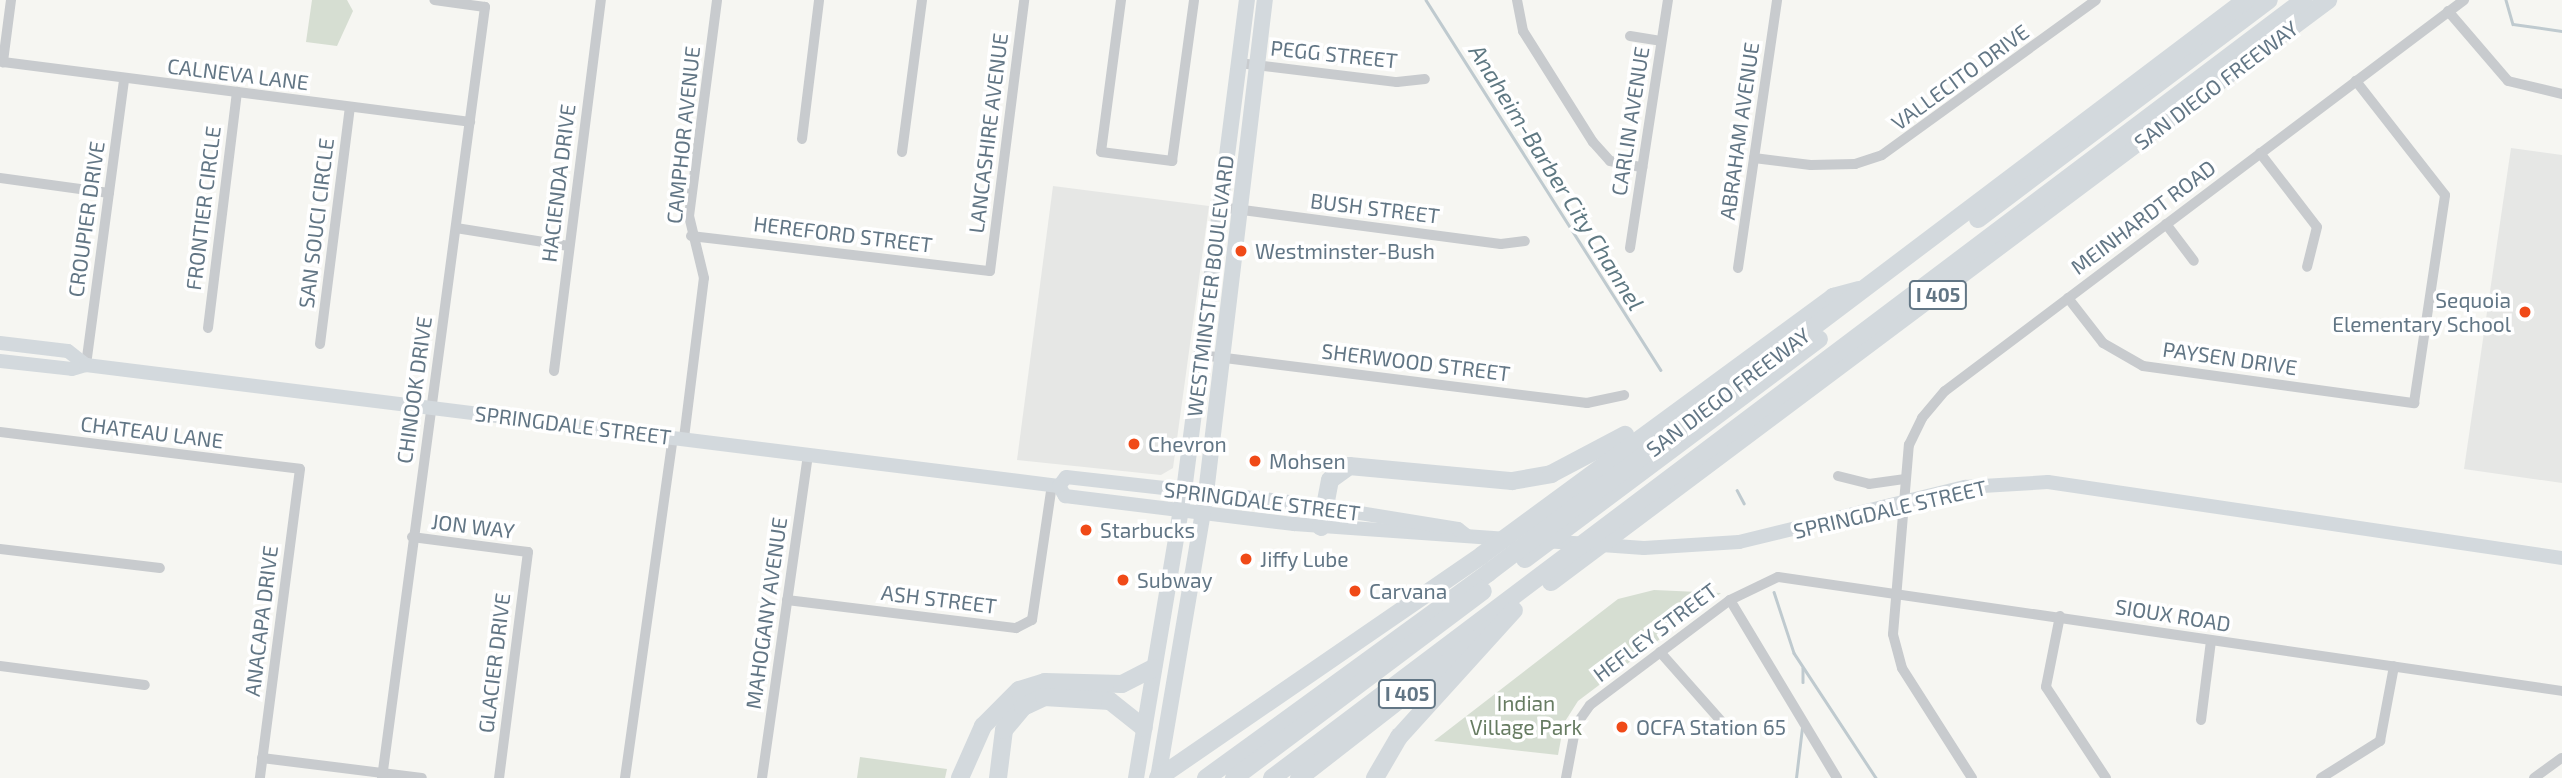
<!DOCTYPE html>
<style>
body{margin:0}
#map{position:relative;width:2562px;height:778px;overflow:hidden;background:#f6f6f2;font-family:"Exo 2",sans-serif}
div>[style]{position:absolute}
.built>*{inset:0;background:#e6e7e5}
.green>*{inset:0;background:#d6ded2}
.stream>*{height:2.5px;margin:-1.25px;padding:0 1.25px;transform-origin:1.25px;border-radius:1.25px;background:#bfcacf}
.street>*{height:10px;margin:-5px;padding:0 5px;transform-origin:5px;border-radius:5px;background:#c8cbce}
.secondary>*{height:14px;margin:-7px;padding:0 7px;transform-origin:7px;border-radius:7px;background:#d3d9dd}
.primary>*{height:16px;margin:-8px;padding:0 8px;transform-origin:8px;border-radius:8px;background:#d3d9dd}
.highway>*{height:18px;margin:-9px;padding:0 9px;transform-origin:9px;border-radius:9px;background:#d3d9dd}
.dots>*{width:19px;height:19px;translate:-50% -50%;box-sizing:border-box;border:4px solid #fff;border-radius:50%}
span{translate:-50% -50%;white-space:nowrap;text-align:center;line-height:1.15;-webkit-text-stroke:7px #fff;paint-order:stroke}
.shield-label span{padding:2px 5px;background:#fff;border:2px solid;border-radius:5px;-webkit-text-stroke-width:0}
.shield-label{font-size:19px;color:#627685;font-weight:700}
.street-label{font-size:21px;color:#627685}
.poi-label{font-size:21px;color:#627685}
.left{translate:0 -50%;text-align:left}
.right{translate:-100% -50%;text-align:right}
.park-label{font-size:21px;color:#677c62}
.water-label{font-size:23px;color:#5e7882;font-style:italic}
</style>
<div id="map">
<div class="built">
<div style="clip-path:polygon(2511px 148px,2562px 155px,2562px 483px,2464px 469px)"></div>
<div style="clip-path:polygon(1053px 186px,1209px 206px,1173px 468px,1161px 475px,1017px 460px)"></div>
</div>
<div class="green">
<div style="clip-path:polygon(312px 0,347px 0,353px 11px,337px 46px,306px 42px)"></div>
<div style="clip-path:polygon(1654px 590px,1721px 593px,1578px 701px,1564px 723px,1558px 755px,1434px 741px,1618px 599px)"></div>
<div style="clip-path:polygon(860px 757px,947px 769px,945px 778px,857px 778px)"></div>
</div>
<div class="stream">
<div style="left:1426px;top:0;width:438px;rotate:57.6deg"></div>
<div style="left:2506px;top:0;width:25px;rotate:74deg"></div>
<div style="left:2513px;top:24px;width:49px;rotate:8.1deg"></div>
<div style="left:1737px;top:490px;width:15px;rotate:62deg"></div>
<div style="left:1774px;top:592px;width:64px;rotate:71.8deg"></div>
<div style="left:1794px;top:653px;width:149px;rotate:56.7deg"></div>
<div style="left:1803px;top:668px;width:14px;rotate:90deg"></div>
<div style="left:1796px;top:778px;width:50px;rotate:-83.2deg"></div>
</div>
<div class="street">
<div style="left:11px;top:0;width:63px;rotate:97.4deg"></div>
<div style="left:3px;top:62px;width:471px;rotate:7.3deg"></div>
<div style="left:1121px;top:0;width:153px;rotate:97.5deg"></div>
<div style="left:1101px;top:152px;width:72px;rotate:7.2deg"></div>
<div style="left:1172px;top:161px;width:162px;rotate:-82.2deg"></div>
<div style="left:1517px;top:0;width:32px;rotate:79deg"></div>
<div style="left:1523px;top:31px;width:131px;rotate:57.8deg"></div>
<div style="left:1593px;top:142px;width:25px;rotate:48deg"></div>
<div style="left:1610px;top:161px;width:33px;rotate:11deg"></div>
<div style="left:2448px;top:11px;width:92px;rotate:49.4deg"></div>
<div style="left:2508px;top:81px;width:56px;rotate:13.5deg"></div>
<div style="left:1630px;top:36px;width:31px;rotate:9deg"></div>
<div style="left:1239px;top:63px;width:159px;rotate:6.9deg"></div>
<div style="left:1397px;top:82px;width:28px;rotate:-6deg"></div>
<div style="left:802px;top:139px;width:140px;rotate:-83deg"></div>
<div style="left:902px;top:152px;width:153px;rotate:-82.5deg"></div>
<div style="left:2260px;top:153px;width:93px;rotate:52.4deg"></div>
<div style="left:2317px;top:227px;width:41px;rotate:104deg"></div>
<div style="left:1754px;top:158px;width:57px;rotate:7deg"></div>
<div style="left:1811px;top:165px;width:44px;rotate:-1.3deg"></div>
<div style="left:1855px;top:164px;width:28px;rotate:-18deg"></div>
<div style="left:1882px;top:155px;width:264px;rotate:-35.9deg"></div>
<div style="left:0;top:178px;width:110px;rotate:7.8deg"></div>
<div style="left:1220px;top:207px;width:283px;rotate:7.5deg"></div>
<div style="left:1501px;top:244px;width:24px;rotate:-7deg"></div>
<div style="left:2166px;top:224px;width:46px;rotate:52.9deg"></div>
<div style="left:456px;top:228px;width:114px;rotate:9.1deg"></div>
<div style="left:691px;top:236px;width:301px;rotate:6.7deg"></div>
<div style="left:990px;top:271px;width:273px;rotate:-82.8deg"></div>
<div style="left:1630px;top:248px;width:251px;rotate:-81.3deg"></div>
<div style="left:1738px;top:268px;width:271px;rotate:-81.7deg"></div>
<div style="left:2068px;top:298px;width:57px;rotate:52.1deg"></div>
<div style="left:2103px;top:343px;width:46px;rotate:29.9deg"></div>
<div style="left:2143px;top:366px;width:274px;rotate:7.8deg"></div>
<div style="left:2414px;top:403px;width:210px;rotate:-81.5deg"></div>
<div style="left:2445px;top:195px;width:145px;rotate:-128deg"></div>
<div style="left:208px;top:328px;width:238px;rotate:-83deg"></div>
<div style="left:320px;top:344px;width:239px;rotate:-82.8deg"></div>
<div style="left:1201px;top:355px;width:389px;rotate:7.1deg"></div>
<div style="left:1587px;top:403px;width:38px;rotate:-12deg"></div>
<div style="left:86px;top:365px;width:289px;rotate:-82.4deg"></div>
<div style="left:554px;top:371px;width:374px;rotate:-82.8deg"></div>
<div style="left:0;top:432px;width:302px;rotate:7deg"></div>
<div style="left:300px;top:469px;width:312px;rotate:97.4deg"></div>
<div style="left:684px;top:438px;width:161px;rotate:-82.9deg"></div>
<div style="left:704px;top:278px;width:64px;rotate:-103.6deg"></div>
<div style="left:689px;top:216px;width:218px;rotate:-82.6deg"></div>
<div style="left:1838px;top:476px;width:32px;rotate:14deg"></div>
<div style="left:1869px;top:484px;width:35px;rotate:-8deg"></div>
<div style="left:412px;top:537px;width:117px;rotate:7.4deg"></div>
<div style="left:528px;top:552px;width:228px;rotate:97.3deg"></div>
<div style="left:0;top:549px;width:161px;rotate:6.8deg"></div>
<div style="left:787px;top:600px;width:231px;rotate:7deg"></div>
<div style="left:1016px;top:628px;width:18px;rotate:-27deg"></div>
<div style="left:1032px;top:620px;width:136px;rotate:-81.6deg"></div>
<div style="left:1730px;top:600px;width:208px;rotate:59deg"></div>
<div style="left:2060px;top:616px;width:72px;rotate:101.2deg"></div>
<div style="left:2046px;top:687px;width:109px;rotate:56.6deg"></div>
<div style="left:1660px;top:652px;width:104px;rotate:48.5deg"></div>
<div style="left:0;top:666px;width:146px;rotate:7.5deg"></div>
<div style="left:2201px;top:720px;width:80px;rotate:-82.8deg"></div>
<div style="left:262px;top:758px;width:161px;rotate:7.1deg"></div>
<div style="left:382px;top:778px;width:778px;rotate:-82.39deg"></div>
<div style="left:485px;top:7px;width:51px;rotate:-172.2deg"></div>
<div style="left:625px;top:778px;width:344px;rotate:-82deg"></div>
<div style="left:762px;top:778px;width:328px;rotate:-81.9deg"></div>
<div style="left:1566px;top:778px;width:54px;rotate:-79.3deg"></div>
<div style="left:1576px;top:725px;width:24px;rotate:-55deg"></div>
<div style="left:1590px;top:705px;width:175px;rotate:-36.9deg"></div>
<div style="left:1730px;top:600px;width:53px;rotate:-25.6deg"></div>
<div style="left:1778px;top:577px;width:792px;rotate:8.27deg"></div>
<div style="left:1972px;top:778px;width:130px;rotate:-122.5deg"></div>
<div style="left:1902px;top:668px;width:35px;rotate:-105deg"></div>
<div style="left:1893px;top:634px;width:190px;rotate:-85.2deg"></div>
<div style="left:1909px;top:445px;width:30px;rotate:-64deg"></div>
<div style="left:1922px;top:418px;width:35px;rotate:-50deg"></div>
<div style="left:1945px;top:391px;width:650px;rotate:-36.99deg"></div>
<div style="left:2321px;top:778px;width:70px;rotate:-32.1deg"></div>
<div style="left:2380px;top:741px;width:76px;rotate:-79.4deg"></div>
<div style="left:2534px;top:778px;width:34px;rotate:-36deg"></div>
</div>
<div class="secondary">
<div style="left:0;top:343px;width:68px;rotate:6.7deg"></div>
<div style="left:68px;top:351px;width:23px;rotate:38deg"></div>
<div style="left:0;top:361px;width:72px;rotate:6.3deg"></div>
<div style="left:72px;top:369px;width:15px;rotate:-16deg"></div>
<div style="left:86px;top:365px;width:980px;rotate:7.09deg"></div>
<div style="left:1059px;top:486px;width:12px;rotate:59deg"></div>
<div style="left:1065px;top:496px;width:231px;rotate:7deg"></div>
<div style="left:1294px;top:524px;width:214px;rotate:4deg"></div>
<div style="left:1059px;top:486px;width:11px;rotate:-52deg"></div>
<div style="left:1066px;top:477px;width:233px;rotate:6.4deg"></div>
<div style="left:1298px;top:503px;width:162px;rotate:9.2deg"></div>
<div style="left:1458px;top:529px;width:11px;rotate:38deg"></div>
<div style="left:1545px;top:541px;width:99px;rotate:4deg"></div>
<div style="left:1644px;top:548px;width:95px;rotate:-3.6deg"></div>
<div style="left:1739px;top:542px;width:233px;rotate:-13.7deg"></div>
<div style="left:1965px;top:487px;width:83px;rotate:-3.4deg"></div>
<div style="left:2048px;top:482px;width:520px;rotate:8.41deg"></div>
</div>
<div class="primary">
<div style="left:1136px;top:778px;width:291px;rotate:-80.5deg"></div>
<div style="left:1184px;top:491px;width:495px;rotate:-82.7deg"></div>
<div style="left:1158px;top:778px;width:289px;rotate:-80.4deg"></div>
<div style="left:1206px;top:493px;width:497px;rotate:-83.2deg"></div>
</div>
<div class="highway">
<div style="left:1978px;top:219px;width:364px;rotate:-37deg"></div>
<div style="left:1321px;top:527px;width:48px;rotate:-79.2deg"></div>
<div style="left:1330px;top:480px;width:24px;rotate:-36deg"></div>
<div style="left:1349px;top:466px;width:164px;rotate:5.3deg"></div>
<div style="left:1512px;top:481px;width:40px;rotate:-10deg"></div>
<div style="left:1551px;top:474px;width:84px;rotate:-27.8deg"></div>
<div style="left:1525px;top:559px;width:367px;rotate:-36.8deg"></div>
<div style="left:1551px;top:582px;width:971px;rotate:-36.83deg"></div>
<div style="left:960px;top:778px;width:57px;rotate:-66.1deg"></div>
<div style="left:983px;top:726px;width:51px;rotate:-45deg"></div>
<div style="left:1019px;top:690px;width:27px;rotate:-17deg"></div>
<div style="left:1045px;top:682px;width:77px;rotate:1.5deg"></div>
<div style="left:1122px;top:684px;width:35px;rotate:-27deg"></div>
<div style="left:998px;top:778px;width:48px;rotate:-82.9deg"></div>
<div style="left:1004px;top:730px;width:30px;rotate:-50deg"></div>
<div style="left:1023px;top:707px;width:23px;rotate:-25deg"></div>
<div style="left:1044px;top:697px;width:66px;rotate:3.5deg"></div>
<div style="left:1110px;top:701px;width:43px;rotate:38.5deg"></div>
<div style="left:1158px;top:778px;width:393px;rotate:-34.5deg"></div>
<div style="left:1482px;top:555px;width:436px;rotate:-36.3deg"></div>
<div style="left:1833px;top:297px;width:27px;rotate:-15deg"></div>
<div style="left:1206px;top:778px;width:349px;rotate:-36deg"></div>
<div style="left:1488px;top:573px;width:950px;rotate:-37.09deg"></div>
<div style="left:1234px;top:778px;width:311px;rotate:-36.9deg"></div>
<div style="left:1272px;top:778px;width:1292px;rotate:-37.01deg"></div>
<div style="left:1299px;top:778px;width:252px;rotate:-37.9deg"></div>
<div style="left:1375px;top:778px;width:48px;rotate:-59.7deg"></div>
<div style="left:1399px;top:737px;width:171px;rotate:-47.8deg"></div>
</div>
<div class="dots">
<div style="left:1241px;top:251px;background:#f04a18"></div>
<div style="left:2525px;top:312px;background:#f04a18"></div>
<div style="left:1134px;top:444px;background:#f04a18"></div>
<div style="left:1255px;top:461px;background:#f04a18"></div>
<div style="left:1086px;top:530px;background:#f04a18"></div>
<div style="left:1246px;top:559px;background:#f04a18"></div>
<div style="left:1123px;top:580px;background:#f04a18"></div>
<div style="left:1355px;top:591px;background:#f04a18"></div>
<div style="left:1622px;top:727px;background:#f04a18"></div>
</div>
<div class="shield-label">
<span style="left:1938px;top:295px">I 405</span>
<span style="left:1407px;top:694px">I 405</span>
</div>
<div class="street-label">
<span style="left:1334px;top:54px;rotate:6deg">PEGG STREET</span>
<span style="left:238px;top:74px;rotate:7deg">CALNEVA LANE</span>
<span style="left:1960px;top:77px;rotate:-36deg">VALLECITO DRIVE</span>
<span style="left:2216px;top:85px;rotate:-37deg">SAN DIEGO FREEWAY</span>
<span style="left:1630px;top:121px;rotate:-81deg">CARLIN AVENUE</span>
<span style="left:1739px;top:131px;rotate:-82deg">ABRAHAM AVENUE</span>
<span style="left:988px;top:133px;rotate:-83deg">LANCASHIRE AVENUE</span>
<span style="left:683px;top:135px;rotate:-84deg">CAMPHOR AVENUE</span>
<span style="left:558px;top:183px;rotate:-83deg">HACIENDA DRIVE</span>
<span style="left:203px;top:208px;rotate:-83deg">FRONTIER CIRCLE</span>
<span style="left:1375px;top:208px;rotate:7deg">BUSH STREET</span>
<span style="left:2143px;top:217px;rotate:-37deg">MEINHARDT ROAD</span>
<span style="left:86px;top:219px;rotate:-82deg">CROUPIER DRIVE</span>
<span style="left:316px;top:223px;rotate:-83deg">SAN SOUCI CIRCLE</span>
<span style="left:843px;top:234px;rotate:7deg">HEREFORD STREET</span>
<span style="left:1210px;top:286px;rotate:-83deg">WESTMINSTER BOULEVARD</span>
<span style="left:2230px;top:358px;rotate:8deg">PAYSEN DRIVE</span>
<span style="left:1416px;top:362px;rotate:7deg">SHERWOOD STREET</span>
<span style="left:414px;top:390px;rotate:-82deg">CHINOOK DRIVE</span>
<span style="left:1728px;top:392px;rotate:-37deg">SAN DIEGO FREEWAY</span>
<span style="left:573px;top:425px;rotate:7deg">SPRINGDALE STREET</span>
<span style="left:152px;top:432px;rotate:7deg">CHATEAU LANE</span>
<span style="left:1262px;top:501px;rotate:7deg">SPRINGDALE STREET</span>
<span style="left:1890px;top:509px;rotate:-13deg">SPRINGDALE STREET</span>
<span style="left:473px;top:526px;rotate:7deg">JON WAY</span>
<span style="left:939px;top:599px;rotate:7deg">ASH STREET</span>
<span style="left:766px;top:613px;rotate:-82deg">MAHOGANY AVENUE</span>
<span style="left:2173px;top:615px;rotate:9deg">SIOUX ROAD</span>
<span style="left:261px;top:621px;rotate:-83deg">ANACAPA DRIVE</span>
<span style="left:1655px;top:632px;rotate:-37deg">HEFLEY STREET</span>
<span style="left:494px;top:663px;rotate:-83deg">GLACIER DRIVE</span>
</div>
<div class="poi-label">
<span class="left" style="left:1255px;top:251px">Westminster-Bush</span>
<span class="right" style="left:2511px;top:312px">Sequoia<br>Elementary School</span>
<span class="left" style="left:1148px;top:444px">Chevron</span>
<span class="left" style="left:1269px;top:461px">Mohsen</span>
<span class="left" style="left:1100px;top:530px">Starbucks</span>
<span class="left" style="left:1260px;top:559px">Jiffy Lube</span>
<span class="left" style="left:1137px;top:580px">Subway</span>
<span class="left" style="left:1369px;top:591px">Carvana</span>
<span class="left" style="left:1636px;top:727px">OCFA Station 65</span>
</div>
<div class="park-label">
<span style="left:1526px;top:715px">Indian<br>Village Park</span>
</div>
<div class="water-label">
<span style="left:1557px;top:177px;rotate:58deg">Anaheim-Barber City Channel</span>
</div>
</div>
